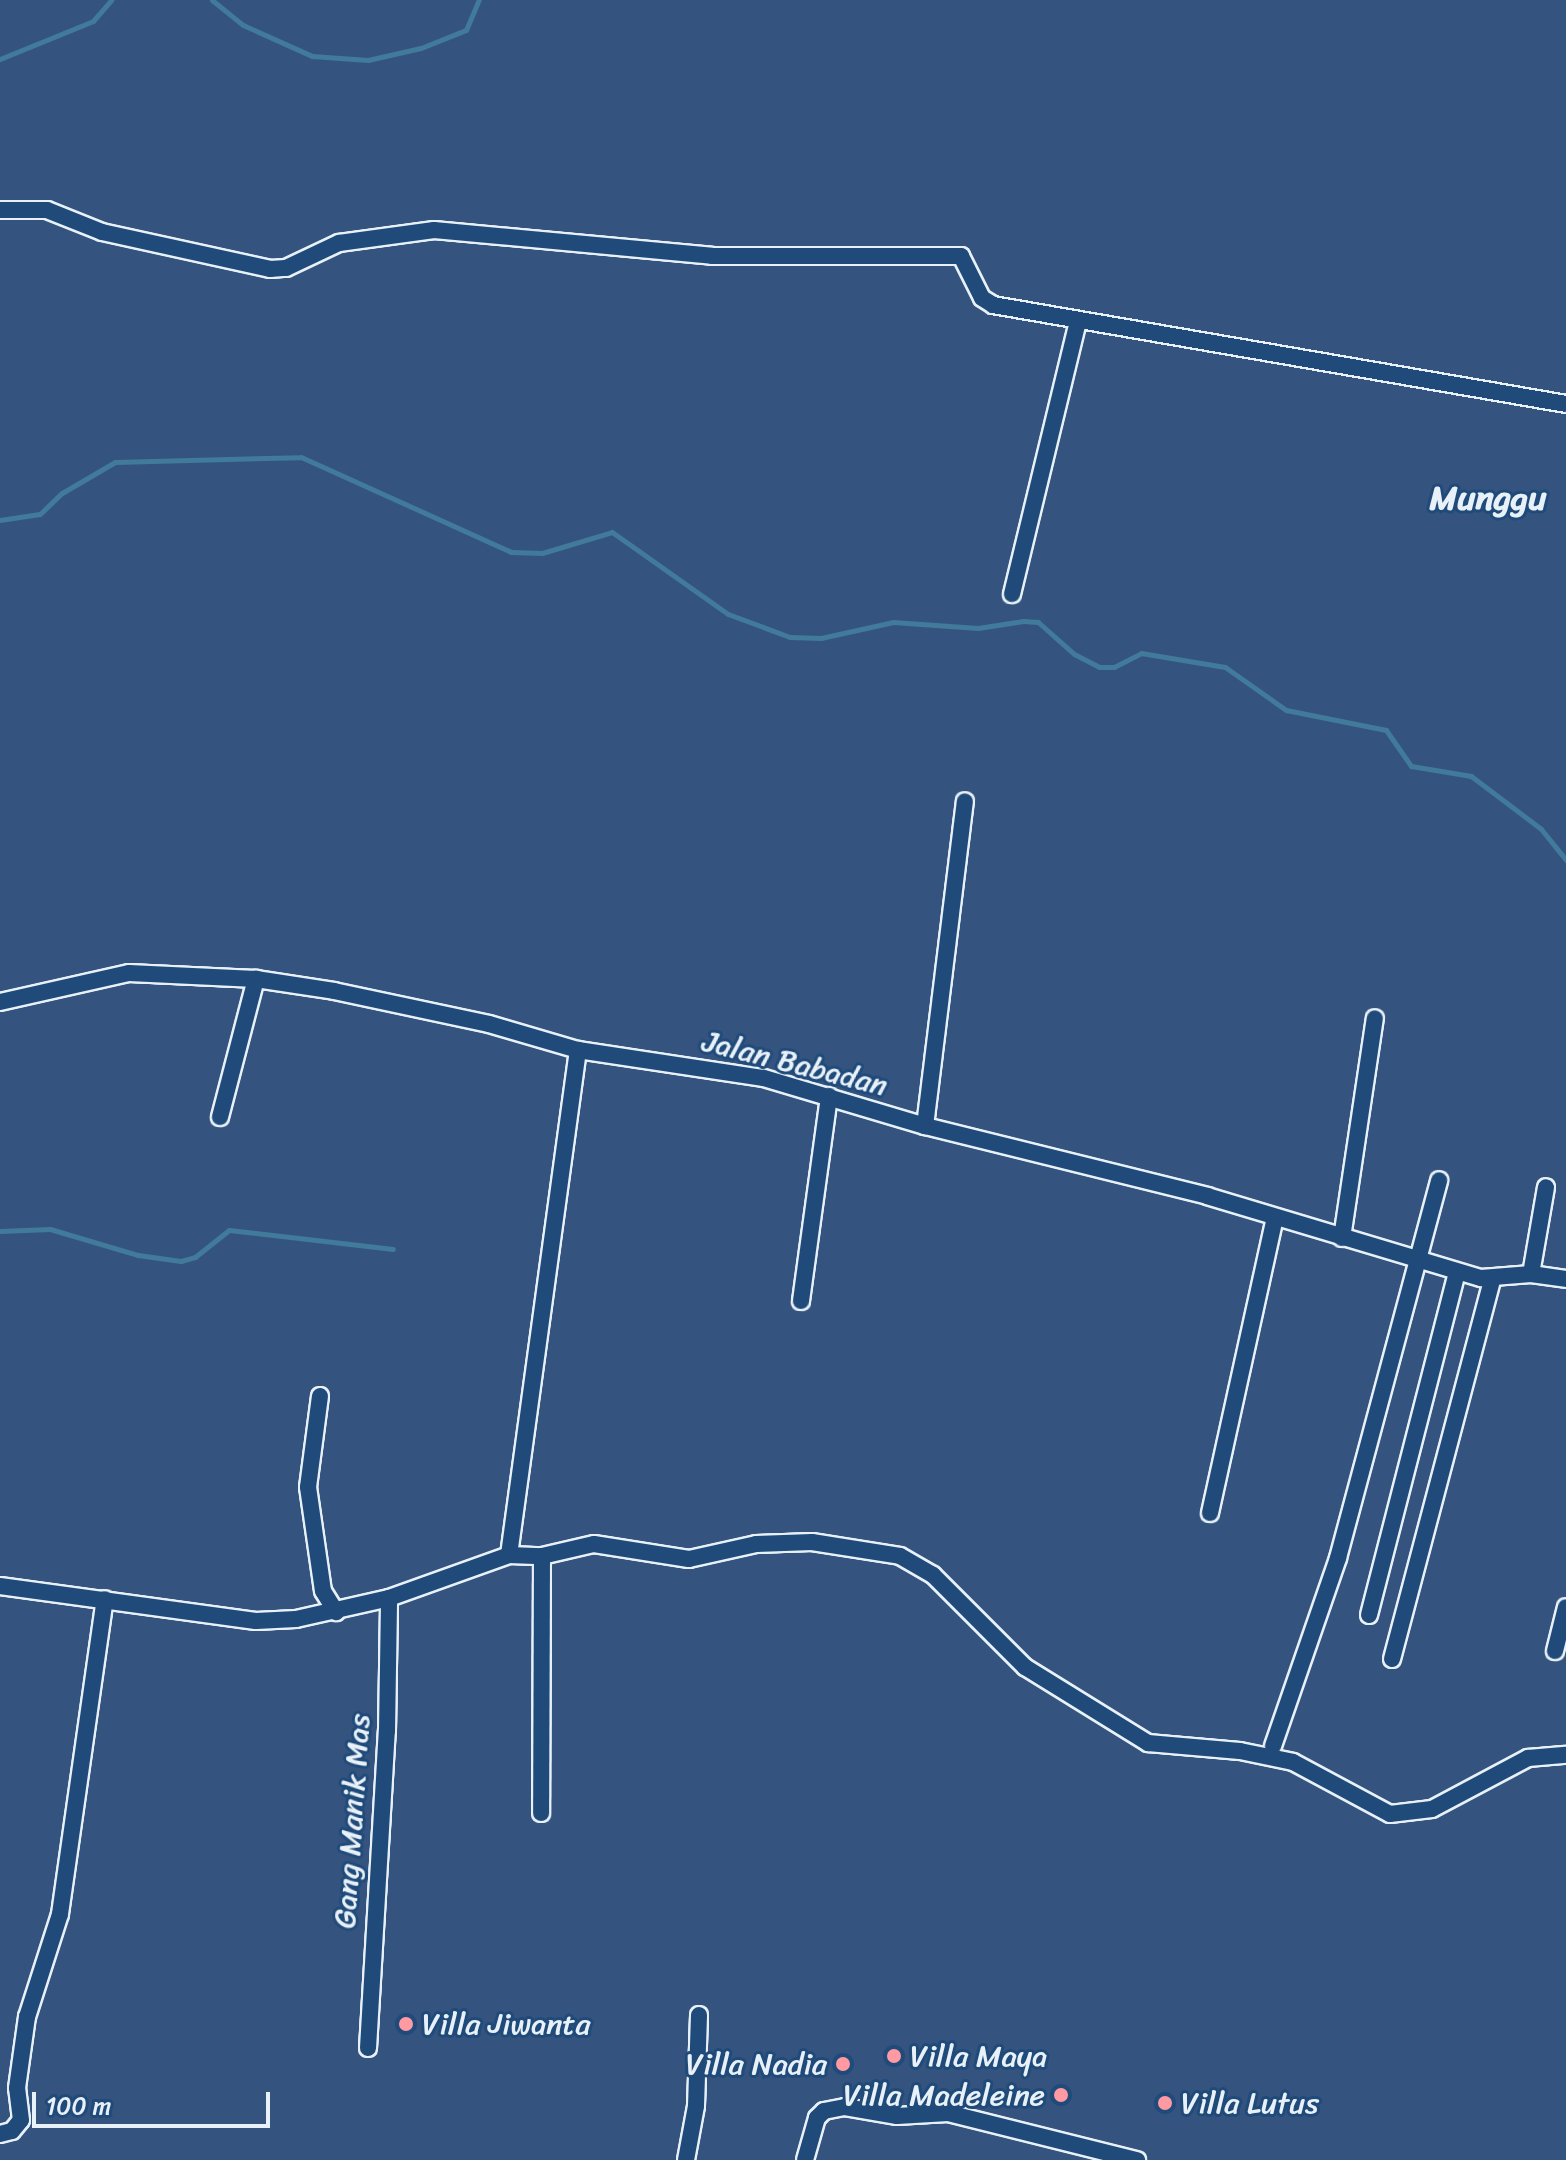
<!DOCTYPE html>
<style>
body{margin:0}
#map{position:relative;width:1566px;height:2160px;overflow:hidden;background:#34547f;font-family:Sriracha,sans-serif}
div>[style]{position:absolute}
.stream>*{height:5px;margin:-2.5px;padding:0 2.5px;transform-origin:2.5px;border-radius:2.5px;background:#417a9b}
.roads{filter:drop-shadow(2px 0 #e8f1f8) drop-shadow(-2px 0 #e8f1f8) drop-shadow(0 2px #e8f1f8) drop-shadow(0 -2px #e8f1f8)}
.street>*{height:16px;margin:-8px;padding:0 8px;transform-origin:8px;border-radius:8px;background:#1f4a7a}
.dots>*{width:22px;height:22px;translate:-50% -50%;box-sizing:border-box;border:4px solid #1f4a7a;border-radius:50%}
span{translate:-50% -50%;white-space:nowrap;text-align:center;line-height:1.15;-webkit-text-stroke:6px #1f4a7a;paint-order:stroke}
.street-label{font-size:30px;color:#e8f1f8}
.poi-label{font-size:30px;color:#e8f1f8}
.left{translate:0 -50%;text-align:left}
.right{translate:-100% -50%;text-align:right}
.quarter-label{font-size:34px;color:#e8f1f8;font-weight:700}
.scale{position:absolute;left:32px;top:2092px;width:238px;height:36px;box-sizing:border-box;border:4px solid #e8f1f8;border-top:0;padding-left:10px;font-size:24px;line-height:28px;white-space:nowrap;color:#e8f1f8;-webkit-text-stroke:6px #1f4a7a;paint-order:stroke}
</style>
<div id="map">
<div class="stream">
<div style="left:212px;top:0;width:40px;rotate:39deg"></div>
<div style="left:243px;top:25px;width:76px;rotate:24.2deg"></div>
<div style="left:312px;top:56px;width:56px;rotate:4.1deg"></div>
<div style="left:368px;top:60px;width:54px;rotate:-12.8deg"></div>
<div style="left:421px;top:48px;width:48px;rotate:-21.8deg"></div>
<div style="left:466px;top:30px;width:33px;rotate:-67deg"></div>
<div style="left:0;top:59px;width:100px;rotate:-22.2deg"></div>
<div style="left:93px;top:21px;width:28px;rotate:-49deg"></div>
<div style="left:0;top:520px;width:40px;rotate:-8.5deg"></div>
<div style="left:40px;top:514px;width:30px;rotate:-44deg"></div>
<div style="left:62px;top:493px;width:61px;rotate:-30.3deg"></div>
<div style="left:115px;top:462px;width:186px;rotate:-1.5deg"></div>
<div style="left:301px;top:457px;width:230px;rotate:24.3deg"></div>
<div style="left:511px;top:552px;width:31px;rotate:2deg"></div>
<div style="left:542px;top:553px;width:73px;rotate:-16.7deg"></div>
<div style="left:612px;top:532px;width:142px;rotate:35.3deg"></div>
<div style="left:728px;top:614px;width:66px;rotate:20.4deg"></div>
<div style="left:790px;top:637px;width:31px;rotate:2deg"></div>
<div style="left:821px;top:638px;width:74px;rotate:-12.5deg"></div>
<div style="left:893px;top:622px;width:85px;rotate:4deg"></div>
<div style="left:978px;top:628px;width:46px;rotate:-8.8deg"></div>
<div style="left:1023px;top:621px;width:15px;rotate:4deg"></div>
<div style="left:1038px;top:622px;width:48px;rotate:41.6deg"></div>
<div style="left:1074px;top:654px;width:28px;rotate:27deg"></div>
<div style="left:1099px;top:667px;width:15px"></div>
<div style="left:1114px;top:667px;width:30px;rotate:-27deg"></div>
<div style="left:1141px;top:653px;width:85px;rotate:9.5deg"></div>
<div style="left:1225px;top:667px;width:75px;rotate:35.2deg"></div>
<div style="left:1286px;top:710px;width:102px;rotate:11.3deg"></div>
<div style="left:1386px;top:730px;width:44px;rotate:55.2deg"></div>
<div style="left:1411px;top:766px;width:61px;rotate:9.5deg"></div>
<div style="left:1471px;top:776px;width:88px;rotate:37.1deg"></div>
<div style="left:1541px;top:829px;width:40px;rotate:51deg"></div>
<div style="left:0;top:1231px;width:50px;rotate:-2.3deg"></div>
<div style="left:50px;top:1229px;width:92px;rotate:16.5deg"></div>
<div style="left:138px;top:1255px;width:43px;rotate:7.9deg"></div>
<div style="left:181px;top:1261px;width:15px;rotate:-16deg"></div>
<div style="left:195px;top:1257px;width:43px;rotate:-38.5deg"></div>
<div style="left:229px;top:1230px;width:165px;rotate:6.6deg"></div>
</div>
<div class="roads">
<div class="street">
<div style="left:0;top:210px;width:47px"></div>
<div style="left:47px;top:210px;width:59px;rotate:21.8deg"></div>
<div style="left:102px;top:232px;width:172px;rotate:12.4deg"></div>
<div style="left:270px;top:269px;width:16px;rotate:-4deg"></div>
<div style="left:286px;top:268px;width:59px;rotate:-25.3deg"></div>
<div style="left:339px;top:243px;width:96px;rotate:-7.8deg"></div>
<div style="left:434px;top:230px;width:279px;rotate:5.3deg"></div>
<div style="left:712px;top:256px;width:249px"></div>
<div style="left:961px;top:256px;width:47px;rotate:63.4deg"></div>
<div style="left:982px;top:298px;width:13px;rotate:32deg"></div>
<div style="left:993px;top:305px;width:581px;rotate:9.8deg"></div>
<div style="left:1012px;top:594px;width:281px;rotate:-76.4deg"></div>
<div style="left:0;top:1002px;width:132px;rotate:-12.7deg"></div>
<div style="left:129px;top:973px;width:127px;rotate:2.7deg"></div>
<div style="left:256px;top:979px;width:79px;rotate:8.7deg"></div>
<div style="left:334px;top:991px;width:158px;rotate:12deg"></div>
<div style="left:489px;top:1024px;width:93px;rotate:16.3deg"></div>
<div style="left:578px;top:1050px;width:188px;rotate:8.6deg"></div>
<div style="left:764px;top:1078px;width:168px;rotate:16.6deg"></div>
<div style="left:925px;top:1126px;width:291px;rotate:13.9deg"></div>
<div style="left:1207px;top:1196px;width:286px;rotate:16.7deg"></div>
<div style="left:1481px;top:1278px;width:50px;rotate:-4.6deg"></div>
<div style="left:1531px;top:1274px;width:35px;rotate:8deg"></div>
<div style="left:220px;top:1117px;width:143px;rotate:-75.4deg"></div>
<div style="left:925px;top:1126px;width:327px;rotate:-83deg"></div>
<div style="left:1342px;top:1238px;width:222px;rotate:-81.5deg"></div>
<div style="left:1531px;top:1274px;width:88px;rotate:-80.2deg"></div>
<div style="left:801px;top:1301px;width:207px;rotate:-82.2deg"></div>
<div style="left:320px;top:1396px;width:92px;rotate:97.5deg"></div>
<div style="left:308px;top:1487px;width:105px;rotate:81.8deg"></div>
<div style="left:323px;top:1591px;width:25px;rotate:58deg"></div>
<div style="left:1210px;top:1513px;width:303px;rotate:-77.6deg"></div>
<div style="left:509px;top:1555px;width:510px;rotate:-82.22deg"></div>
<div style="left:542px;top:1556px;width:53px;rotate:-13deg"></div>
<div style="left:594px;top:1544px;width:96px;rotate:9deg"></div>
<div style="left:689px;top:1559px;width:69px;rotate:-12.6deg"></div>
<div style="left:756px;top:1544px;width:56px;rotate:-2deg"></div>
<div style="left:812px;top:1542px;width:89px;rotate:9deg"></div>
<div style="left:900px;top:1556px;width:38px;rotate:30deg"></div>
<div style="left:933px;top:1575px;width:130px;rotate:45deg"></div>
<div style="left:1025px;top:1667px;width:145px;rotate:31.7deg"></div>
<div style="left:1148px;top:1743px;width:92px;rotate:5deg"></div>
<div style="left:1240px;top:1751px;width:54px;rotate:11.7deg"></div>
<div style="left:1293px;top:1762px;width:110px;rotate:28.2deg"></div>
<div style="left:1390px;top:1814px;width:42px;rotate:-6.8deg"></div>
<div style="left:1432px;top:1809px;width:109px;rotate:-28deg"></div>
<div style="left:1528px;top:1758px;width:38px;rotate:-5deg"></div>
<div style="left:0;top:1586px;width:258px;rotate:7.8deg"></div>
<div style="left:256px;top:1621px;width:40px;rotate:-2.9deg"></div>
<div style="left:296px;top:1619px;width:95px;rotate:-12.7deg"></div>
<div style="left:389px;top:1598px;width:127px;rotate:-19.7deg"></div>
<div style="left:509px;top:1555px;width:33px;rotate:2deg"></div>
<div style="left:542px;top:1556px;width:257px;rotate:90.2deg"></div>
<div style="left:1369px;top:1615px;width:354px;rotate:-75.6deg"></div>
<div style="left:1555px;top:1651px;width:45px;rotate:-76deg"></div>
<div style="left:1392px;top:1659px;width:394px;rotate:-75.2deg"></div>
<div style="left:1273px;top:1746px;width:199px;rotate:-70.9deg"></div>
<div style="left:1338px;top:1558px;width:391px;rotate:-75deg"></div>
<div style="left:368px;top:2048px;width:318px;rotate:-86.6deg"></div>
<div style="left:387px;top:1731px;width:133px;rotate:-89.1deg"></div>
<div style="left:0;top:2134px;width:12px;rotate:-14deg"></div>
<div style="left:12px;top:2131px;width:14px;rotate:-51deg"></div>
<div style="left:21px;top:2120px;width:32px;rotate:-97deg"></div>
<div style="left:17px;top:2088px;width:72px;rotate:-82deg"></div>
<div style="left:27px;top:2017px;width:108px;rotate:-72.2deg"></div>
<div style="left:60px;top:1914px;width:318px;rotate:-81.9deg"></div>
<div style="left:686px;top:2160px;width:55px;rotate:-79.5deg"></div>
<div style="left:696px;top:2106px;width:91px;rotate:-88.1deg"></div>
<div style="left:805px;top:2160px;width:44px;rotate:-74.1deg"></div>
<div style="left:817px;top:2118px;width:10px;rotate:-45deg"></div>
<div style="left:824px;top:2111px;width:21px;rotate:-11deg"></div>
<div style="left:845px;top:2107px;width:53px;rotate:9.8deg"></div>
<div style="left:897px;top:2116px;width:51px;rotate:-3.4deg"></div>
<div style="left:948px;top:2113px;width:195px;rotate:14deg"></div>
</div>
</div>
<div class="dots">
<div style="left:406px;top:2024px;background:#ff9aa2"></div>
<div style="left:894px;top:2056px;background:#ff9aa2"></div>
<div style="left:843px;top:2064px;background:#ff9aa2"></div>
<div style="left:1061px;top:2095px;background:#ff9aa2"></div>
<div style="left:1165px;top:2103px;background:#ff9aa2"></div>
</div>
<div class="street-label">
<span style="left:795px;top:1063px;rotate:14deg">Jalan Babadan</span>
<span style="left:352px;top:1821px;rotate:-86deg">Gang Manik Mas</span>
</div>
<div class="poi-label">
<span class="left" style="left:422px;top:2024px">Villa Jiwanta</span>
<span class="left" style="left:910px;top:2056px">Villa Maya</span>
<span class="right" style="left:827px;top:2064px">Villa Nadia</span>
<span class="right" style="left:1045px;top:2095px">Villa Madeleine</span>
<span class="left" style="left:1181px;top:2103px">Villa Lutus</span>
</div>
<div class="quarter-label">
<span style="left:1488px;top:499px">Munggu</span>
</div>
<div class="scale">100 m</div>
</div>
